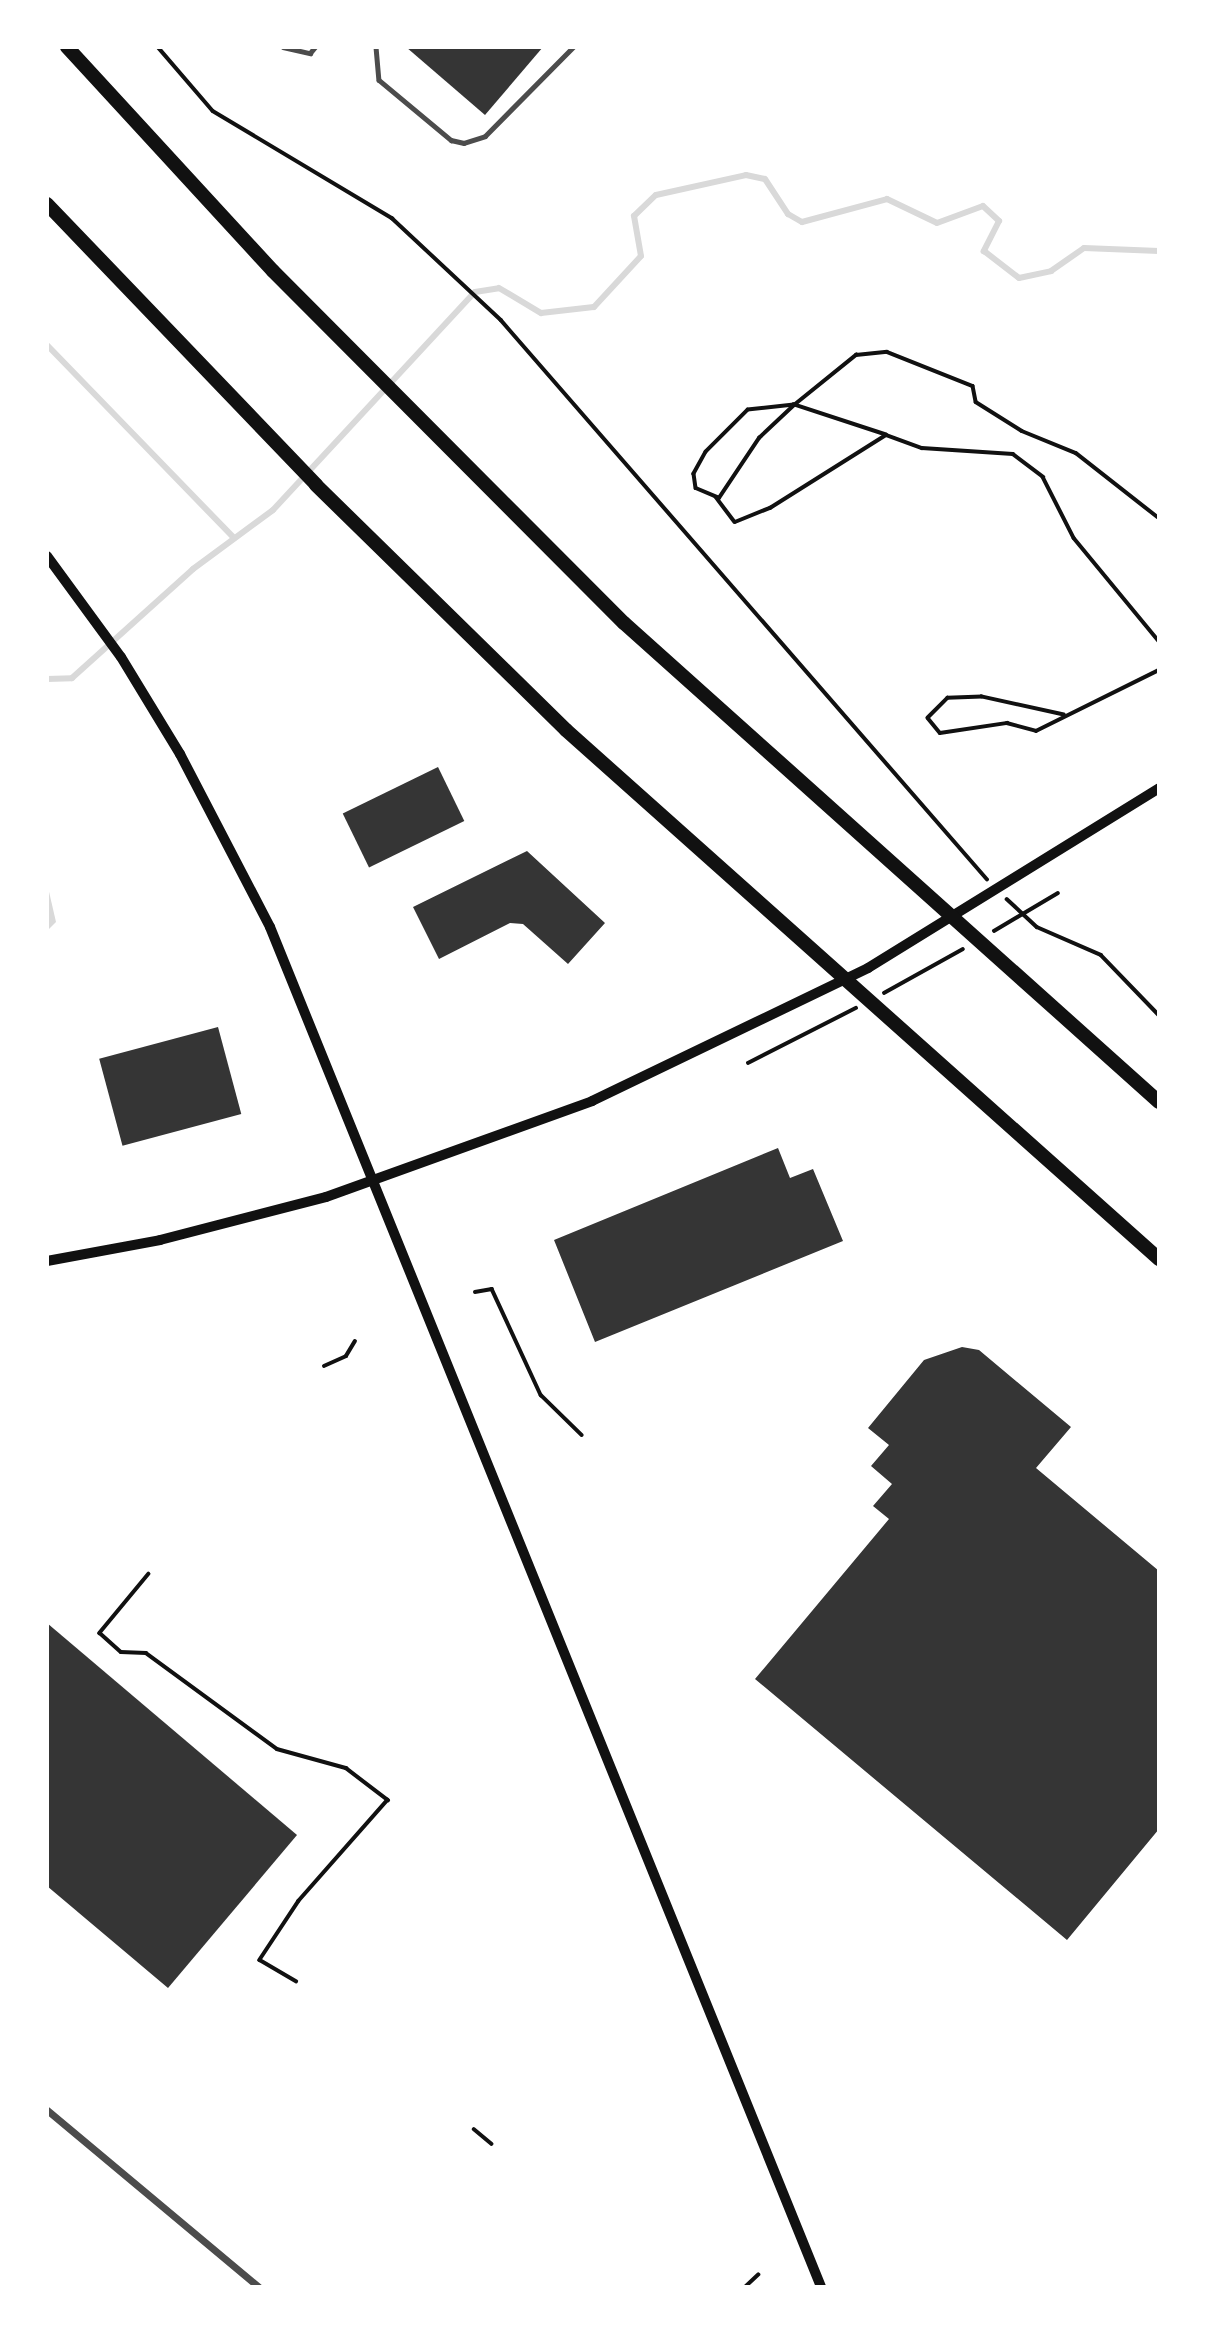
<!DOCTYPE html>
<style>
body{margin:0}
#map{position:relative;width:1206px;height:2334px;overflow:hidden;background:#fff;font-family:Karla,sans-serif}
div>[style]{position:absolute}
.water>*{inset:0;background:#d9d9d9}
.stream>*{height:6px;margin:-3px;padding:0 3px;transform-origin:3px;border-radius:3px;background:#d9d9d9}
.building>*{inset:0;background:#353535;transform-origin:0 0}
.path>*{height:3.5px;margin:-1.75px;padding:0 1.75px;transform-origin:1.75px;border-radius:1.75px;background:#111}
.service>*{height:4.5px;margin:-2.25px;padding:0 2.25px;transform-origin:2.25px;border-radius:2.25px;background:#4c4c4c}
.minor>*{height:7px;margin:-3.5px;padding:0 3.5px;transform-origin:3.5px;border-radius:3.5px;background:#4c4c4c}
.secondary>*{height:10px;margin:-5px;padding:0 5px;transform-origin:5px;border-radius:5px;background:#111}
.motorway>*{height:14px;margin:-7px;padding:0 7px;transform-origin:7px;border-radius:7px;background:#111}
span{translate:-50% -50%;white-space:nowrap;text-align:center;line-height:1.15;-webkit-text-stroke:5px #fff;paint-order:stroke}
.frame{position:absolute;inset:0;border:49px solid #fff;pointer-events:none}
</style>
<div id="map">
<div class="water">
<div style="clip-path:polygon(47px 883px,56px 922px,47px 931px)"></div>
</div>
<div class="stream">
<div style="left:47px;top:345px;width:269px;rotate:45.9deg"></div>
<div style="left:47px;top:679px;width:25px;rotate:-2deg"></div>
<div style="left:72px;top:678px;width:163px;rotate:-42deg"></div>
<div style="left:193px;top:569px;width:99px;rotate:-36.4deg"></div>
<div style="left:273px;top:510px;width:297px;rotate:-47.2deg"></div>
<div style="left:475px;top:292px;width:24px;rotate:-9deg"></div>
<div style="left:499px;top:288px;width:49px;rotate:30.8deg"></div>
<div style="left:541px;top:313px;width:53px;rotate:-6.5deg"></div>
<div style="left:594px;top:307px;width:69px;rotate:-47.3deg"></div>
<div style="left:641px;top:256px;width:41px;rotate:-99.9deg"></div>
<div style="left:634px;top:216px;width:30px;rotate:-44deg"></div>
<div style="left:656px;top:195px;width:92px;rotate:-12.5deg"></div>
<div style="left:746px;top:175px;width:19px;rotate:12deg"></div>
<div style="left:765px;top:179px;width:42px;rotate:56.7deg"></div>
<div style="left:788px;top:214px;width:16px;rotate:30deg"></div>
<div style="left:802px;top:222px;width:88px;rotate:-15.1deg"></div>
<div style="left:887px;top:199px;width:55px;rotate:25.6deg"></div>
<div style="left:937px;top:223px;width:49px;rotate:-20.3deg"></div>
<div style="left:983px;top:206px;width:22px;rotate:43deg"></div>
<div style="left:999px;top:221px;width:34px;rotate:117deg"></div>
<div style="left:984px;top:251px;width:44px;rotate:37.6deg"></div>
<div style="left:1019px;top:278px;width:33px;rotate:-12deg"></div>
<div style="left:1051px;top:271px;width:40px;rotate:-34.9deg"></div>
<div style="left:1084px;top:248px;width:75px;rotate:2.3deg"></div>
</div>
<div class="building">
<div style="clip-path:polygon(406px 47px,543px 47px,485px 115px)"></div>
<div style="left:438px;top:767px;width:60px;height:106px;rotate:64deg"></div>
<div style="clip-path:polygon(527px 851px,605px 923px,568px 964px,523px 924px,510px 923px,439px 959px,413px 907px)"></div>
<div style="left:218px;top:1027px;width:90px;height:123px;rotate:75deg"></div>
<div style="clip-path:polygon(778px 1148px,790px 1178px,813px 1169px,843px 1241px,595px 1342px,554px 1240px)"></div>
<div style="clip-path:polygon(962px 1347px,979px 1350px,1071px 1427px,1036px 1468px,1159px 1571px,1159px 1829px,1067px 1940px,755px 1679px,889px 1519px,873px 1506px,892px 1484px,871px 1466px,889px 1445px,868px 1428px,924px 1360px)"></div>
<div style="clip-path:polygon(47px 1623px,297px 1835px,168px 1988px,47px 1886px)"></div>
</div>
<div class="path">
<div style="left:158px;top:47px;width:84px;rotate:49.3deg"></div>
<div style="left:213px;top:111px;width:209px;rotate:30.9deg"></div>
<div style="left:392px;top:218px;width:149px;rotate:43.1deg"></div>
<div style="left:501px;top:320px;width:741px;rotate:49deg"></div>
<div style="left:886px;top:435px;width:38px;rotate:20deg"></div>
<div style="left:922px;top:448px;width:91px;rotate:3.8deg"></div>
<div style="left:1013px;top:454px;width:38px;rotate:37deg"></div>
<div style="left:1043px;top:477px;width:68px;rotate:63.1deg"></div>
<div style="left:1074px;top:538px;width:134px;rotate:50.5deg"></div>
<div style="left:716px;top:497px;width:31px;rotate:53deg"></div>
<div style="left:735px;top:522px;width:38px;rotate:-22deg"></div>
<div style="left:770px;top:508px;width:137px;rotate:-32.2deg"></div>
<div style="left:886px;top:435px;width:97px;rotate:-161.9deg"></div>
<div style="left:794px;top:405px;width:46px;rotate:173.8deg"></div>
<div style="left:748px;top:410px;width:59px;rotate:135deg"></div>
<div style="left:706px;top:452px;width:25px;rotate:119deg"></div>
<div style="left:694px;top:474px;width:14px;rotate:82deg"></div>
<div style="left:696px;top:488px;width:25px;rotate:23deg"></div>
<div style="left:719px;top:498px;width:72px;rotate:-56.3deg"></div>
<div style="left:759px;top:438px;width:48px;rotate:-43.3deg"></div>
<div style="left:794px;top:405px;width:80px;rotate:-38.9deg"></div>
<div style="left:856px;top:355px;width:31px;rotate:-6deg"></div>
<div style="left:887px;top:352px;width:92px;rotate:21.6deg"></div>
<div style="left:973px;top:386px;width:16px;rotate:79deg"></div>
<div style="left:976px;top:402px;width:54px;rotate:32.2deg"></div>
<div style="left:1022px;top:431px;width:58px;rotate:22.2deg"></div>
<div style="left:1076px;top:453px;width:105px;rotate:38.1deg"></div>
<div style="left:1064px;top:715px;width:84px;rotate:-167.6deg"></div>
<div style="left:982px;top:697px;width:34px;rotate:178deg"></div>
<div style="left:948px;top:698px;width:28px;rotate:135deg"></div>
<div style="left:928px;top:718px;width:19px;rotate:51deg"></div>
<div style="left:940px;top:733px;width:68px;rotate:-8.5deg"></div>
<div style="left:1007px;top:723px;width:30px;rotate:15deg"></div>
<div style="left:1036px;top:731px;width:137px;rotate:-26.4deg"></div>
<div style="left:1007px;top:899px;width:41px;rotate:43deg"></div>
<div style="left:1037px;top:927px;width:70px;rotate:23.6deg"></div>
<div style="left:1101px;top:955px;width:83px;rotate:46deg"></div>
<div style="left:994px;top:931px;width:74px;rotate:-30.7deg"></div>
<div style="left:884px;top:993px;width:90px;rotate:-29.1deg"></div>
<div style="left:748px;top:1063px;width:121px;rotate:-27deg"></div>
<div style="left:475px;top:1292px;width:17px;rotate:-10deg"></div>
<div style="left:492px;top:1289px;width:117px;rotate:65.2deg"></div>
<div style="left:541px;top:1395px;width:57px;rotate:44.3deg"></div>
<div style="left:324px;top:1366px;width:24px;rotate:-24deg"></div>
<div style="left:346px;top:1356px;width:17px;rotate:-59deg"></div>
<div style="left:149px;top:1574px;width:77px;rotate:129.7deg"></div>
<div style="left:100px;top:1633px;width:28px;rotate:42deg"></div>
<div style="left:121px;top:1652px;width:25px;rotate:2deg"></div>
<div style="left:146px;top:1653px;width:162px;rotate:36.2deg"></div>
<div style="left:277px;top:1749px;width:72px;rotate:15.4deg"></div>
<div style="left:346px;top:1768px;width:53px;rotate:37.3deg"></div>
<div style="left:388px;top:1800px;width:135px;rotate:131.4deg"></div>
<div style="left:299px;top:1901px;width:71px;rotate:123.5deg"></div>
<div style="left:260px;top:1960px;width:42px;rotate:30.3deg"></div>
<div style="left:474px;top:2129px;width:23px;rotate:40deg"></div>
<div style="left:745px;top:2287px;width:18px;rotate:-43deg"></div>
</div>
<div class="service">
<div style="left:283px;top:47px;width:28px;rotate:13deg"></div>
<div style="left:310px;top:53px;width:8px;rotate:-50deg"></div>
<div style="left:376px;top:47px;width:33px;rotate:85deg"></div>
<div style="left:379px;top:80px;width:94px;rotate:39.8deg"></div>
<div style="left:451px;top:140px;width:13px;rotate:13deg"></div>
<div style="left:464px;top:143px;width:22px;rotate:-18deg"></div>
<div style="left:485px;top:136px;width:125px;rotate:-45.3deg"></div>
<div style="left:1117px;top:47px;width:28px"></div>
</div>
<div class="minor">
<div style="left:47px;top:2110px;width:276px;rotate:39.9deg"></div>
</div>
<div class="secondary">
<div style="left:47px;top:556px;width:125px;rotate:53.8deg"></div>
<div style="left:121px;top:657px;width:114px;rotate:58.7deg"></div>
<div style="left:180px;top:754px;width:195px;rotate:62.5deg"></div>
<div style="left:270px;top:927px;width:1467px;rotate:67.94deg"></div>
<div style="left:47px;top:1261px;width:115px;rotate:-10.5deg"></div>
<div style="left:160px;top:1240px;width:171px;rotate:-14.5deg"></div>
<div style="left:326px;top:1197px;width:283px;rotate:-19.8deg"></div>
<div style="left:592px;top:1101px;width:306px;rotate:-25.7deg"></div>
<div style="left:868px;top:968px;width:342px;rotate:-31.7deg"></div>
</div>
<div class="motorway">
<div style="left:67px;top:47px;width:304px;rotate:47.4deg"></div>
<div style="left:273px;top:271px;width:497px;rotate:45.1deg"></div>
<div style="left:624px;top:623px;width:718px;rotate:41.84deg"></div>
<div style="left:47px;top:204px;width:389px;rotate:46.2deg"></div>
<div style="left:316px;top:485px;width:350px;rotate:44.4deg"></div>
<div style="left:566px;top:730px;width:795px;rotate:41.74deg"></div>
</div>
<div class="frame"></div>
</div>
